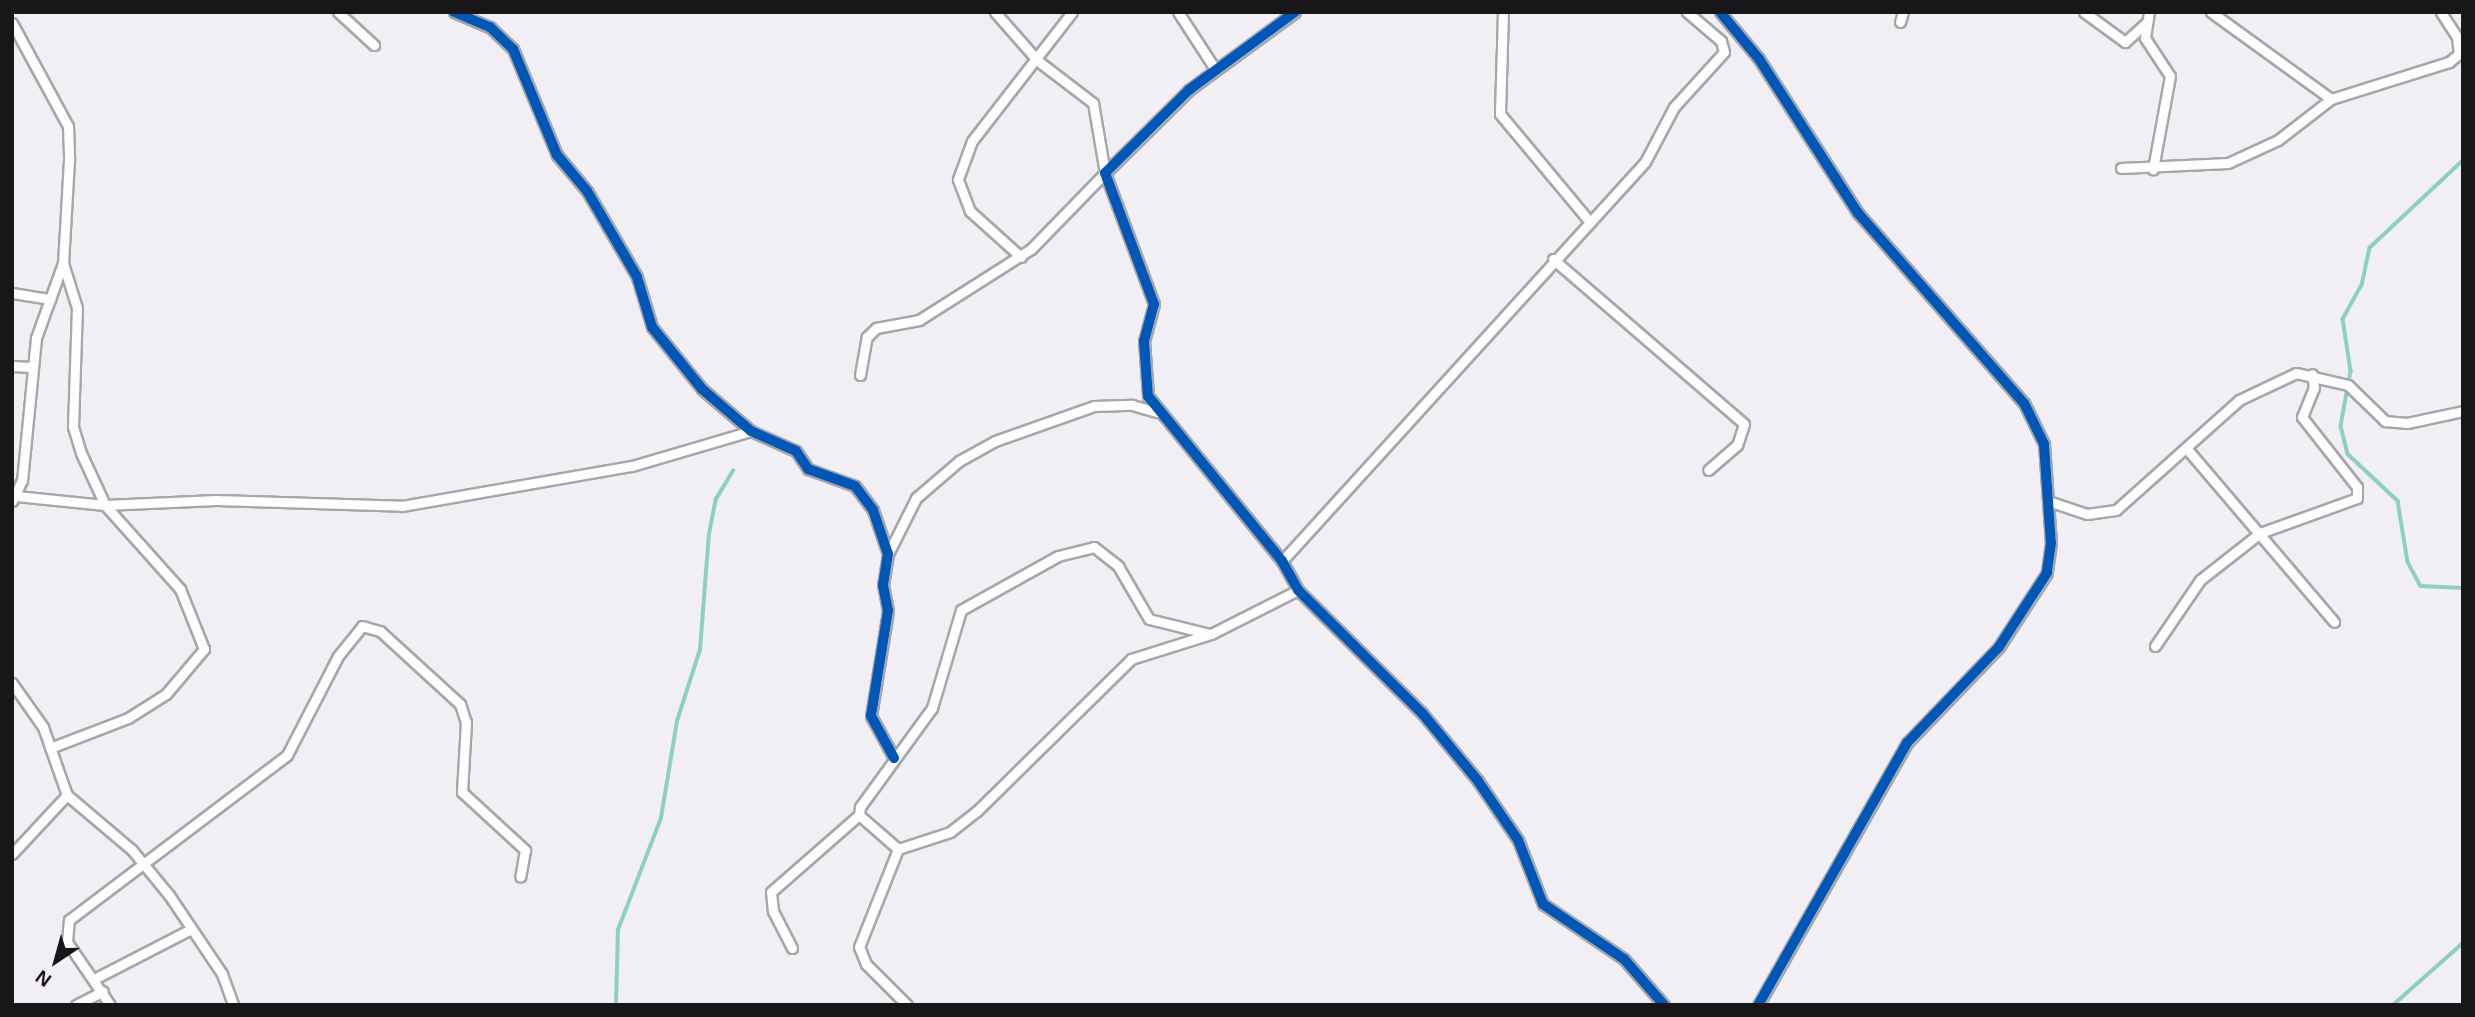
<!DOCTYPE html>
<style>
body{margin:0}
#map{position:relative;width:2475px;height:1017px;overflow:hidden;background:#f1eff3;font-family:Helvetica,sans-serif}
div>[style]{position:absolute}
.stream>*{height:3.5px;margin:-1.75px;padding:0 1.75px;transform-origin:1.75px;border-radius:1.75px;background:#8cd0c4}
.roads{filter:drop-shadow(2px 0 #a7a6a9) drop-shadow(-2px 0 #a7a6a9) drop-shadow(0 2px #a7a6a9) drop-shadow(0 -2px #a7a6a9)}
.street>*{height:9px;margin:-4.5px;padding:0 4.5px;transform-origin:4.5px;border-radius:4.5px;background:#fdfdfd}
.cycleway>*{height:10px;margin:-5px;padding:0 5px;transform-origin:5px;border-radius:5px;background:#0057b8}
span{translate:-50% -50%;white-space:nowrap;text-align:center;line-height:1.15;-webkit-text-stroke:6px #f2edf5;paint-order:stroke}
.frame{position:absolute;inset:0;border:14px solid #181619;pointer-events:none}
.north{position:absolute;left:21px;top:926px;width:70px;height:70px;-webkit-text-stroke:5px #f2edf5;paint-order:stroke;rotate:216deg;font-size:19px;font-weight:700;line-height:28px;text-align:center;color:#181619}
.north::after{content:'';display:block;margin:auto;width:24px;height:32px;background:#181619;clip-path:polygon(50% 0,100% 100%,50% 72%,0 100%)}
</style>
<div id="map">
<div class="stream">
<div style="left:2463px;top:161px;width:127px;rotate:136.9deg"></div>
<div style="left:2370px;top:248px;width:38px;rotate:102deg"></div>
<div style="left:2362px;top:285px;width:39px;rotate:119deg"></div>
<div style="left:2343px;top:319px;width:53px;rotate:81.3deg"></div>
<div style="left:2351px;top:371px;width:56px;rotate:100.3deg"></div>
<div style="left:2341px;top:426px;width:29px;rotate:76deg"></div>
<div style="left:2348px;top:454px;width:69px;rotate:43.2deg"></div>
<div style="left:2398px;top:501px;width:62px;rotate:80.7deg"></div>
<div style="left:2408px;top:562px;width:27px;rotate:62deg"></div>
<div style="left:2421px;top:586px;width:42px;rotate:2.7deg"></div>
<div style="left:616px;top:1005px;width:75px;rotate:-88.5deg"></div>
<div style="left:618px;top:930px;width:120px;rotate:-69deg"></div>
<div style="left:661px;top:818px;width:98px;rotate:-80.6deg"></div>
<div style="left:677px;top:721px;width:75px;rotate:-72.1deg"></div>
<div style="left:700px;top:650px;width:116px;rotate:-85.6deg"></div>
<div style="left:709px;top:534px;width:36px;rotate:-79deg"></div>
<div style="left:716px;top:499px;width:33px;rotate:-59deg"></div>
<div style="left:2393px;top:1005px;width:94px;rotate:-41.5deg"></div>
</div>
<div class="roads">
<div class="street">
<div style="left:338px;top:12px;width:49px;rotate:42.5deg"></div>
<div style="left:454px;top:12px;width:39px;rotate:23deg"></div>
<div style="left:490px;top:27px;width:32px;rotate:44deg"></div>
<div style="left:513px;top:49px;width:115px;rotate:67.5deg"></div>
<div style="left:557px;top:155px;width:47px;rotate:50.2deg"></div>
<div style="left:587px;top:191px;width:99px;rotate:59.8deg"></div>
<div style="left:637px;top:277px;width:52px;rotate:73.3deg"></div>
<div style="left:652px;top:327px;width:80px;rotate:51.1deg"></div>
<div style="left:702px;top:389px;width:65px;rotate:40.6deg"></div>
<div style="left:751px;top:431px;width:49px;rotate:24deg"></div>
<div style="left:796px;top:451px;width:22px;rotate:56deg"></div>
<div style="left:808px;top:469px;width:50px;rotate:19.9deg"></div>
<div style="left:855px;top:486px;width:30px;rotate:53deg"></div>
<div style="left:873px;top:510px;width:46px;rotate:71.2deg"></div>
<div style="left:888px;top:554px;width:31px;rotate:99deg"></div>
<div style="left:883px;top:585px;width:26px;rotate:79deg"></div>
<div style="left:888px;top:611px;width:106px;rotate:99.2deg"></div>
<div style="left:871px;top:716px;width:48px;rotate:61.3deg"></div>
<div style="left:1178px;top:12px;width:68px;rotate:57deg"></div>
<div style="left:1295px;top:12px;width:132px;rotate:143.7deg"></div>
<div style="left:1189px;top:90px;width:118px;rotate:135.3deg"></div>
<div style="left:1105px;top:173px;width:140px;rotate:69.5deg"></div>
<div style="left:1154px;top:304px;width:38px;rotate:105deg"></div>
<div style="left:1144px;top:341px;width:55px;rotate:85.8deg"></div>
<div style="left:1148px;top:396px;width:213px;rotate:50.9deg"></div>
<div style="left:1282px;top:561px;width:33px;rotate:61deg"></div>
<div style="left:1298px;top:590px;width:175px;rotate:44.8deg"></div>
<div style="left:1422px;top:713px;width:88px;rotate:50.5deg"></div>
<div style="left:1478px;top:781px;width:71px;rotate:55.9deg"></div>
<div style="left:1518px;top:840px;width:69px;rotate:68.7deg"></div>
<div style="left:1543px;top:904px;width:98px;rotate:34.2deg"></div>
<div style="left:1624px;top:959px;width:61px;rotate:49deg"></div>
<div style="left:1503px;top:12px;width:102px;rotate:91.7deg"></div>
<div style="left:1500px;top:114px;width:141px;rotate:50.2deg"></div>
<div style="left:1720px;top:12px;width:61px;rotate:50.3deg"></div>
<div style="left:1759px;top:59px;width:183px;rotate:57.3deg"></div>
<div style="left:1858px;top:213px;width:252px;rotate:48.9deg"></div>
<div style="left:2024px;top:403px;width:46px;rotate:64deg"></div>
<div style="left:2044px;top:444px;width:99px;rotate:86deg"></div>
<div style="left:2051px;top:543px;width:30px;rotate:98deg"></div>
<div style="left:2047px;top:573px;width:88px;rotate:123deg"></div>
<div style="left:1999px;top:647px;width:133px;rotate:133.8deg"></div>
<div style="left:1907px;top:743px;width:301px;rotate:119.6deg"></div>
<div style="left:2084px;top:12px;width:51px;rotate:36.2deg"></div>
<div style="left:2125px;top:42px;width:30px;rotate:-42deg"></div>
<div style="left:2149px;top:12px;width:26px;rotate:99deg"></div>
<div style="left:2145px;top:38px;width:45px;rotate:56.7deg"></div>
<div style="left:2170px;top:76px;width:95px;rotate:100.4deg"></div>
<div style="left:2211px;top:12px;width:148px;rotate:35.9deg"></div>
<div style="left:1900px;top:22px;width:10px;rotate:-73deg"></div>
<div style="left:12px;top:23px;width:117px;rotate:61.5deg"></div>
<div style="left:68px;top:126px;width:34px;rotate:88deg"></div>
<div style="left:69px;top:160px;width:103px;rotate:93.3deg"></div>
<div style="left:63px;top:263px;width:80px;rotate:109.8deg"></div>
<div style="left:36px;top:338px;width:143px;rotate:95.6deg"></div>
<div style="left:22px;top:480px;width:23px;rotate:115deg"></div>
<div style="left:2121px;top:168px;width:107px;rotate:-2.7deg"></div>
<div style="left:2228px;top:163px;width:55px;rotate:-24.7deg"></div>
<div style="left:2278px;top:140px;width:67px;rotate:-37.7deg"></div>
<div style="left:2331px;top:99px;width:124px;rotate:-17.4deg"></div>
<div style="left:2449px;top:62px;width:13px;rotate:-39deg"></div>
<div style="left:2459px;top:54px;width:17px;rotate:-97deg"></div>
<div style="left:2457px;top:37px;width:30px;rotate:-123deg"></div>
<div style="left:1021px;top:257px;width:69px;rotate:-138deg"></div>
<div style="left:970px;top:211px;width:34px;rotate:-111deg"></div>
<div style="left:958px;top:179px;width:40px;rotate:-69.8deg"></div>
<div style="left:972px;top:141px;width:163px;rotate:-52.2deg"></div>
<div style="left:1553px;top:259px;width:252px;rotate:40.8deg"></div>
<div style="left:1744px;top:424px;width:22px;rotate:108deg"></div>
<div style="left:1737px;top:445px;width:38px;rotate:139deg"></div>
<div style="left:12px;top:293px;width:39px;rotate:9deg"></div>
<div style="left:12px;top:366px;width:19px;rotate:3deg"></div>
<div style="left:860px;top:375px;width:39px;rotate:-80deg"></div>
<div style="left:867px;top:337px;width:13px;rotate:-45deg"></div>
<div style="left:876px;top:328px;width:44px;rotate:-10.5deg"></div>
<div style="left:919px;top:320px;width:133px;rotate:-32.4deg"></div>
<div style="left:1031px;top:249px;width:106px;rotate:-45.8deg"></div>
<div style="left:1105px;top:173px;width:71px;rotate:-99.7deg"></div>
<div style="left:1093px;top:103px;width:69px;rotate:-142.6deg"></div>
<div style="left:1038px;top:61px;width:65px;rotate:-131.3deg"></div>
<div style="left:2187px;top:449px;width:227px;rotate:49.6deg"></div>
<div style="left:16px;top:496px;width:89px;rotate:5.8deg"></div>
<div style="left:105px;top:505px;width:111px;rotate:-2.6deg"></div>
<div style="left:216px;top:500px;width:186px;rotate:1.8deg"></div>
<div style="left:402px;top:506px;width:233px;rotate:-9.9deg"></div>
<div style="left:632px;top:466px;width:124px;rotate:-16.4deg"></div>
<div style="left:2048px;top:501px;width:41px;rotate:18.4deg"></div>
<div style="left:2087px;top:514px;width:29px;rotate:-8deg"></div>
<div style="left:2116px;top:510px;width:165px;rotate:-41.8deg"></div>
<div style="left:2239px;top:400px;width:63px;rotate:-25.3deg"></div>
<div style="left:2296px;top:373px;width:53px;rotate:13deg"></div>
<div style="left:2348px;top:385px;width:52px;rotate:44.2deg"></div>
<div style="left:2385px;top:421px;width:22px;rotate:5deg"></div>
<div style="left:2407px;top:423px;width:57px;rotate:-12.1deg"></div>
<div style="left:888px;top:554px;width:63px;rotate:-63.4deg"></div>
<div style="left:916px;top:498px;width:57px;rotate:-40.7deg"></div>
<div style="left:959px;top:461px;width:41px;rotate:-29.1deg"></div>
<div style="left:995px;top:441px;width:105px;rotate:-19.5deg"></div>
<div style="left:1094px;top:406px;width:38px;rotate:-2deg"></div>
<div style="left:1132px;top:405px;width:26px;rotate:16deg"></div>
<div style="left:1282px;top:561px;width:539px;rotate:-47.7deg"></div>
<div style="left:1645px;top:162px;width:62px;rotate:-62.2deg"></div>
<div style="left:1674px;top:107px;width:74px;rotate:-47.7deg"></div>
<div style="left:1724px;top:52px;width:11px;rotate:-105deg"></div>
<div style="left:1721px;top:41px;width:45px;rotate:-139.5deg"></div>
<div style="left:2155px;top:646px;width:80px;rotate:-55.7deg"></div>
<div style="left:2200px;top:580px;width:76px;rotate:-38.1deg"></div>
<div style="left:2260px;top:533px;width:103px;rotate:-19.8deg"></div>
<div style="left:2357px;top:498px;width:11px;rotate:-90deg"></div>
<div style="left:2357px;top:487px;width:89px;rotate:-128.2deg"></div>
<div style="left:2302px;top:417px;width:31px;rotate:-68deg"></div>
<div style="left:2314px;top:388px;width:14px;rotate:-98deg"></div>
<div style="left:12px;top:683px;width:54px;rotate:54.8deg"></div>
<div style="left:43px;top:727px;width:72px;rotate:70.6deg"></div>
<div style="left:67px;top:795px;width:85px;rotate:40.2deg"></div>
<div style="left:132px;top:850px;width:58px;rotate:50.6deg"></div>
<div style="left:169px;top:895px;width:95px;rotate:56.1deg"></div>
<div style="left:222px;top:974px;width:33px;rotate:70deg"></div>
<div style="left:50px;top:748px;width:84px;rotate:-21deg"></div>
<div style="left:128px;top:718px;width:45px;rotate:-32.3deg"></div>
<div style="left:166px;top:694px;width:59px;rotate:-49.8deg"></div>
<div style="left:204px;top:649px;width:65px;rotate:-111.8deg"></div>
<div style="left:180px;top:589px;width:113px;rotate:-131.8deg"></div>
<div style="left:105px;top:505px;width:57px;rotate:-114.8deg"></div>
<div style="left:81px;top:453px;width:27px;rotate:-107deg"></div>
<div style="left:73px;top:427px;width:119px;rotate:-88.1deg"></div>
<div style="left:77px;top:308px;width:47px;rotate:-107.3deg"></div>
<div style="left:898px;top:849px;width:52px;rotate:-138.9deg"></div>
<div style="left:859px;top:815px;width:8px;rotate:-83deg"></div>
<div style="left:860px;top:807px;width:122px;rotate:-54deg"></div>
<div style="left:932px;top:708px;width:102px;rotate:-73.5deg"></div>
<div style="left:961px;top:610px;width:111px;rotate:-29.1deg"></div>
<div style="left:1058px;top:556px;width:37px;rotate:-14deg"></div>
<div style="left:1094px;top:547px;width:31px;rotate:38deg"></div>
<div style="left:1118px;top:566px;width:61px;rotate:59.7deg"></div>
<div style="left:1149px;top:619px;width:63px;rotate:13.8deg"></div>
<div style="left:12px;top:854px;width:81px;rotate:-47deg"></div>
<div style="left:792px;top:948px;width:42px;rotate:-117.2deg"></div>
<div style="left:773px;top:911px;width:19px;rotate:-96deg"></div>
<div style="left:771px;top:892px;width:117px;rotate:-41.2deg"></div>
<div style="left:96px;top:978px;width:107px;rotate:-27.3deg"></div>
<div style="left:76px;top:1005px;width:30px;rotate:-27deg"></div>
<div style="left:110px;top:1005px;width:76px;rotate:-124.3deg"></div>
<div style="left:67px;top:942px;width:22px;rotate:-85deg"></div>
<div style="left:69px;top:920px;width:273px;rotate:-37.1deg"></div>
<div style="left:287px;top:755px;width:111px;rotate:-62.7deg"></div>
<div style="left:338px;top:656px;width:38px;rotate:-51deg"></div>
<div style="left:362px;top:626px;width:19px;rotate:16deg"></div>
<div style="left:380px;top:631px;width:108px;rotate:42.4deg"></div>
<div style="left:460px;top:704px;width:19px;rotate:72deg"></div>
<div style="left:466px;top:722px;width:70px;rotate:93.3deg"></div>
<div style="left:462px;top:792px;width:86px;rotate:42.6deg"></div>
<div style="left:525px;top:850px;width:27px;rotate:100deg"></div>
<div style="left:907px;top:1005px;width:58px;rotate:-135deg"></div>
<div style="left:866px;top:964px;width:18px;rotate:-112deg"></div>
<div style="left:859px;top:947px;width:105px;rotate:-68.3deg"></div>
<div style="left:898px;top:849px;width:55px;rotate:-18.1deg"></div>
<div style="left:950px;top:832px;width:34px;rotate:-38deg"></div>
<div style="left:977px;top:811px;width:216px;rotate:-44.6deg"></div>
<div style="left:1131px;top:659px;width:84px;rotate:-17.4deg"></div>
<div style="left:1211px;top:634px;width:97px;rotate:-26.8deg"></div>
</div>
</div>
<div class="cycleway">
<div style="left:454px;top:12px;width:39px;rotate:23deg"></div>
<div style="left:490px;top:27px;width:32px;rotate:44deg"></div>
<div style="left:513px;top:49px;width:115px;rotate:67.5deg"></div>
<div style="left:557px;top:155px;width:47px;rotate:50.2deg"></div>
<div style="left:587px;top:191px;width:99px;rotate:59.8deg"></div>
<div style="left:637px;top:277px;width:52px;rotate:73.3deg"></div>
<div style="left:652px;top:327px;width:80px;rotate:51.1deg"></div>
<div style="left:702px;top:389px;width:65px;rotate:40.6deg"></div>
<div style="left:751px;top:431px;width:49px;rotate:24deg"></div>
<div style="left:796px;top:451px;width:22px;rotate:56deg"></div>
<div style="left:808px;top:469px;width:50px;rotate:19.9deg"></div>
<div style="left:855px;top:486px;width:30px;rotate:53deg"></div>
<div style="left:873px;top:510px;width:46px;rotate:71.2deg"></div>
<div style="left:888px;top:554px;width:31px;rotate:99deg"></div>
<div style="left:883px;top:585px;width:26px;rotate:79deg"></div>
<div style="left:888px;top:611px;width:106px;rotate:99.2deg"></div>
<div style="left:871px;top:716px;width:48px;rotate:61.3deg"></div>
<div style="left:1295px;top:12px;width:132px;rotate:143.7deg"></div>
<div style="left:1189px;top:90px;width:118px;rotate:135.3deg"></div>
<div style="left:1105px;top:173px;width:140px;rotate:69.5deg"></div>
<div style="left:1154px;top:304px;width:38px;rotate:105deg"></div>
<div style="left:1144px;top:341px;width:55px;rotate:85.8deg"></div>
<div style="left:1148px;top:396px;width:213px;rotate:50.9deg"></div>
<div style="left:1282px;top:561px;width:33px;rotate:61deg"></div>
<div style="left:1298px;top:590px;width:175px;rotate:44.8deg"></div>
<div style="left:1422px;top:713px;width:88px;rotate:50.5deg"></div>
<div style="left:1478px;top:781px;width:71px;rotate:55.9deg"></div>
<div style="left:1518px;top:840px;width:69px;rotate:68.7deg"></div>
<div style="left:1543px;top:904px;width:98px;rotate:34.2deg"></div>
<div style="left:1624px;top:959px;width:61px;rotate:49deg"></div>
<div style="left:1720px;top:12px;width:61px;rotate:50.3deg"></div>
<div style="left:1759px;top:59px;width:183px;rotate:57.3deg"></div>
<div style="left:1858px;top:213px;width:252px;rotate:48.9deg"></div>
<div style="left:2024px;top:403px;width:46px;rotate:64deg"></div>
<div style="left:2044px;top:444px;width:99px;rotate:86deg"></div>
<div style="left:2051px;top:543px;width:30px;rotate:98deg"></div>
<div style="left:2047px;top:573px;width:88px;rotate:123deg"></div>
<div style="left:1999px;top:647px;width:133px;rotate:133.8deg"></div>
<div style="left:1907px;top:743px;width:301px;rotate:119.6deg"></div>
</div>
<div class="frame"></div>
<div class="north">N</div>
</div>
